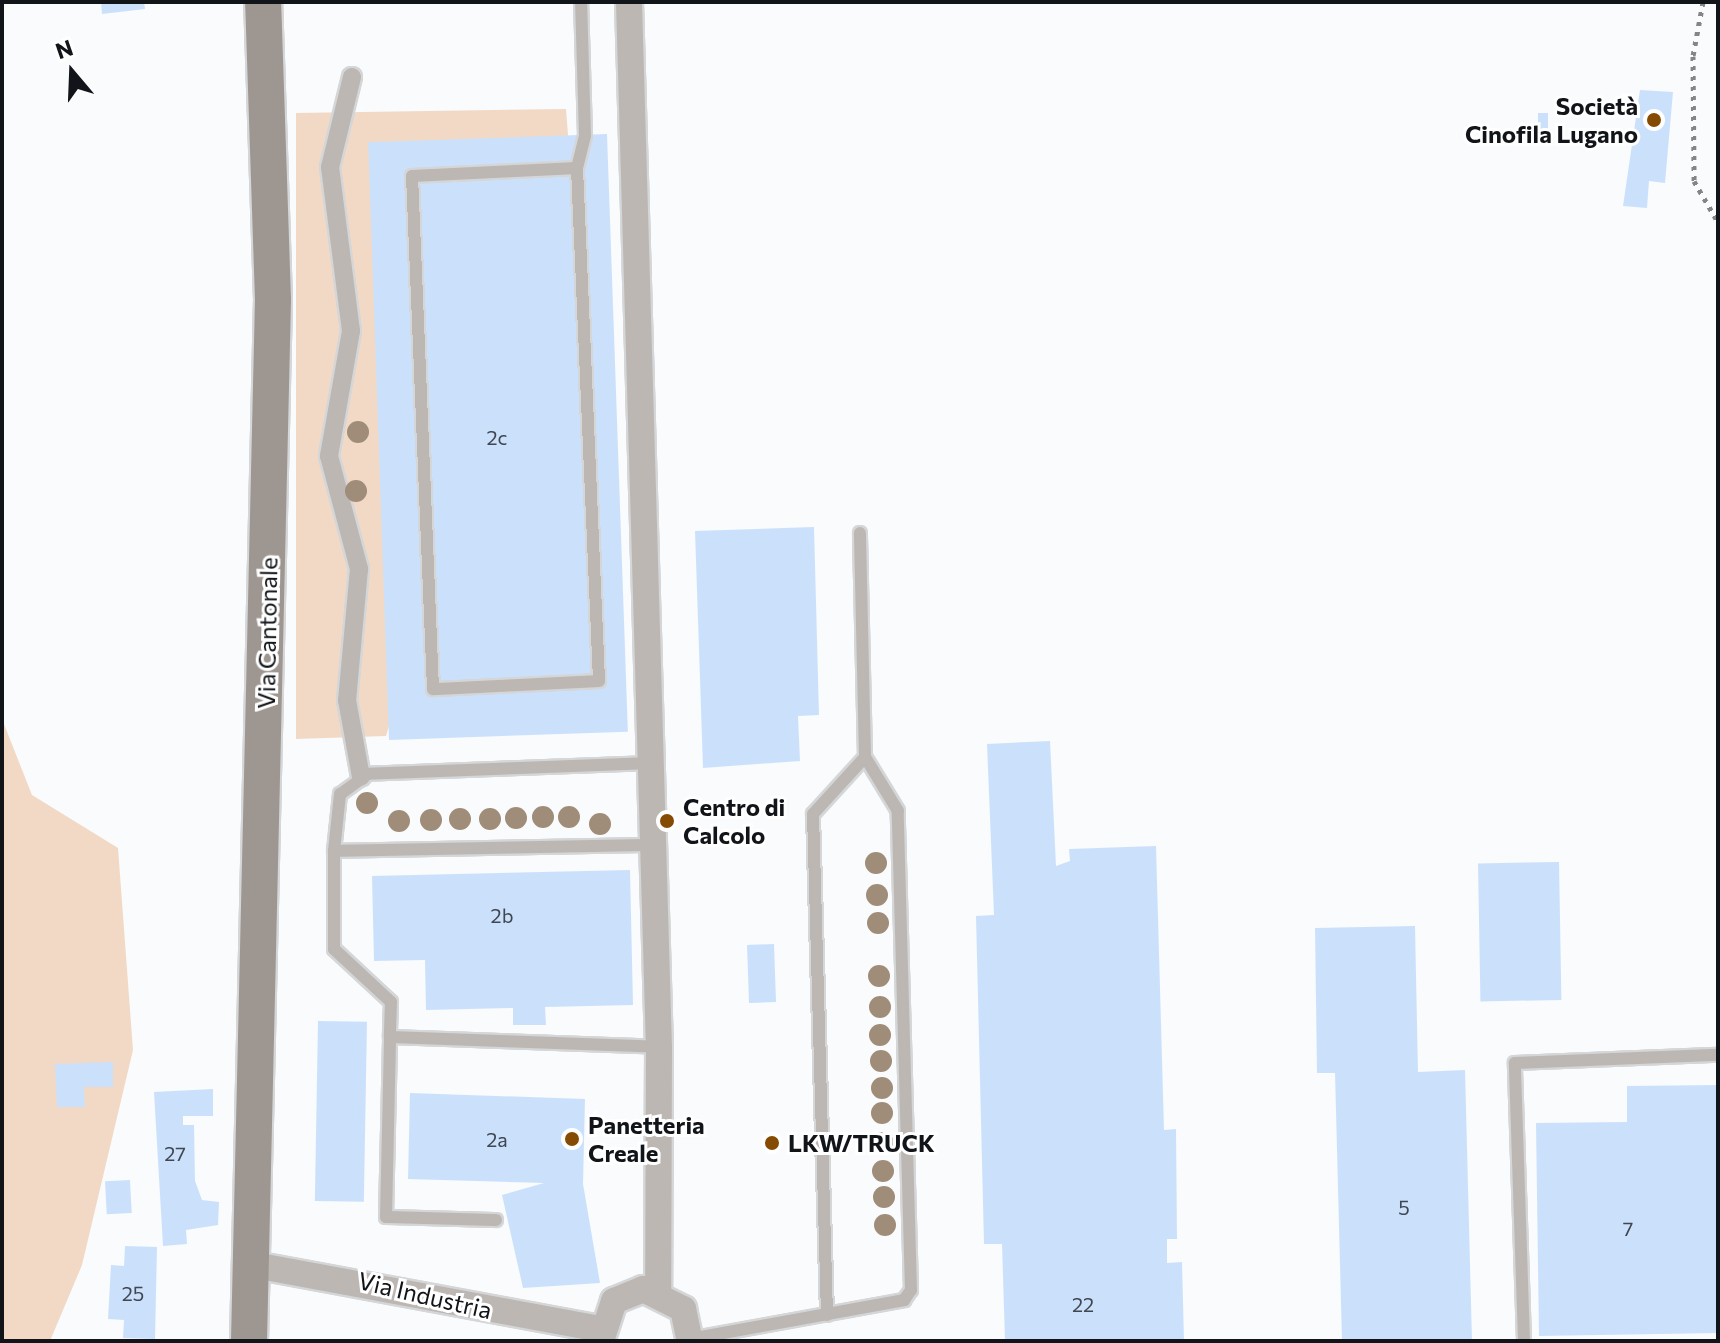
<!DOCTYPE html>
<meta charset="utf-8">
<style>
body{margin:0}
#map{position:relative;width:1720px;height:1343px;overflow:hidden;background:#f9fbfd;font-family:Commissioner,sans-serif}
div>[style]{position:absolute}
.green>*{inset:0;background:#f2d9c5}
.building>*{inset:0;background:#cbe1fb;transform-origin:0 0}
.path>*{height:5px;margin-top:-2.5px;transform-origin:0;background:repeating-linear-gradient(90deg,#838588 0 4px,transparent 0 10px)}
.roads{filter:drop-shadow(2px 0 #d4d6d8) drop-shadow(-2px 0 #d4d6d8) drop-shadow(0 2px #d4d6d8) drop-shadow(0 -2px #d4d6d8)}
.service>*{height:12px;margin:-6px;padding:0 6px;transform-origin:6px;border-radius:6px;background:#bcb7b3}
.pedestrian>*{height:18px;margin:-9px;padding:0 9px;transform-origin:9px;border-radius:9px;background:#bcb7b3}
.minor>*{height:26px;margin:-13px;padding:0 13px;transform-origin:13px;border-radius:13px;background:#bcb7b3}
.secondary>*{height:36px;margin:-18px;padding:0 18px;transform-origin:18px;border-radius:18px;background:#9e9690}
.trees>*{width:22px;height:22px;margin:-11px;border-radius:50%;background:#a08d79}
.dots>*{width:22px;height:22px;translate:-50% -50%;box-sizing:border-box;border:4px solid #fff;border-radius:50%}
span{translate:-50% -50%;white-space:nowrap;text-align:center;line-height:1.15;-webkit-text-stroke:6px #fff;paint-order:stroke}
.number-label{font-size:20px;color:#404751}
.number-label span{-webkit-text-stroke-width:0}
.poi-label{font-size:24px;color:#111418;font-weight:700}
.right{translate:-100% -50%;text-align:right}
.left{translate:0 -50%;text-align:left}
.street-label{font-size:24px;color:#111418}
.frame{position:absolute;inset:0;border:4px solid #111418;pointer-events:none}
.north{position:absolute;left:32px;top:32px;width:80px;height:80px;-webkit-text-stroke:6px #fff;paint-order:stroke;rotate:341deg;font-size:22px;font-weight:700;line-height:32px;text-align:center;color:#111418}
.north::after{content:'';display:block;margin:auto;width:28px;height:36px;background:#111418;clip-path:polygon(50% 0,100% 100%,50% 72%,0 100%)}
</style>
<div id="map">
<div class="green">
<div style="clip-path:polygon(566px 109px,568px 135px,386px 736px,296px 739px,296px 113px)"></div>
<div style="clip-path:polygon(2px 719px,32px 795px,118px 848px,133px 1050px,82px 1265px,50px 1341px,2px 1341px)"></div>
</div>
<div class="building">
<div style="clip-path:polygon(101px 2px,144px 2px,145px 9px,102px 14px)"></div>
<div style="clip-path:polygon(1640px 90px,1673px 92px,1665px 183px,1649px 181px,1647px 208px,1623px 206px)"></div>
<div style="left:1538px;top:113px;width:10px;height:27px"></div>
<div style="left:607px;top:134px;width:598px;height:239px;rotate:88deg"></div>
<div style="clip-path:polygon(814px 527px,819px 715px,798px 716px,800px 761px,703px 768px,695px 531px)"></div>
<div style="clip-path:polygon(1050px 741px,1056px 866px,1070px 861px,1069px 849px,1156px 846px,1164px 1130px,1176px 1129px,1177px 1239px,1167px 1239px,1167px 1263px,1182px 1262px,1184px 1341px,1005px 1341px,1002px 1244px,984px 1244px,976px 916px,994px 915px,987px 744px)"></div>
<div style="left:1559px;top:862px;width:138px;height:81px;rotate:89deg"></div>
<div style="clip-path:polygon(630px 870px,633px 1005px,545px 1007px,546px 1025px,513px 1025px,513px 1008px,426px 1010px,425px 960px,374px 961px,372px 876px)"></div>
<div style="clip-path:polygon(1415px 926px,1418px 1072px,1465px 1070px,1472px 1341px,1342px 1341px,1335px 1073px,1317px 1073px,1315px 928px)"></div>
<div style="left:774px;top:944px;width:58px;height:27px;rotate:88deg"></div>
<div style="left:318px;top:1021px;width:49px;height:180px;rotate:1deg"></div>
<div style="clip-path:polygon(113px 1062px,113px 1087px,84px 1087px,85px 1107px,57px 1107px,55px 1064px)"></div>
<div style="clip-path:polygon(1718px 1085px,1718px 1333px,1539px 1336px,1536px 1123px,1627px 1122px,1627px 1086px)"></div>
<div style="clip-path:polygon(213px 1089px,213px 1116px,183px 1116px,183px 1125px,194px 1125px,195px 1181px,202px 1200px,219px 1202px,218px 1225px,186px 1230px,187px 1244px,163px 1246px,154px 1092px)"></div>
<div style="clip-path:polygon(410px 1093px,585px 1099px,583px 1184px,600px 1283px,523px 1288px,502px 1195px,544px 1183px,408px 1179px)"></div>
<div style="left:130px;top:1180px;width:33px;height:25px;rotate:87deg"></div>
<div style="clip-path:polygon(125px 1246px,157px 1247px,155px 1339px,123px 1338px,124px 1320px,108px 1319px,111px 1265px,124px 1266px)"></div>
</div>
<div class="path">
<div style="left:1703px;top:2px;width:55px;rotate:100.5deg"></div>
<div style="left:1693px;top:56px;width:125px;rotate:89.5deg"></div>
<div style="left:1694px;top:181px;width:48px;rotate:59.7deg"></div>
</div>
<div class="roads">
<div class="service">
<div style="left:577px;top:168px;width:513px;rotate:87.54deg"></div>
<div style="left:599px;top:681px;width:166px;rotate:177.2deg"></div>
<div style="left:433px;top:689px;width:513px;rotate:-92.34deg"></div>
<div style="left:412px;top:176px;width:165px;rotate:-2.8deg"></div>
<div style="left:577px;top:168px;width:34px;rotate:-76deg"></div>
<div style="left:585px;top:135px;width:133px;rotate:-91.7deg"></div>
<div style="left:651px;top:763px;width:283px;rotate:177.8deg"></div>
<div style="left:368px;top:774px;width:34px;rotate:144deg"></div>
<div style="left:340px;top:794px;width:57px;rotate:96deg"></div>
<div style="left:334px;top:851px;width:319px;rotate:-1.1deg"></div>
<div style="left:334px;top:851px;width:98px;rotate:90deg"></div>
<div style="left:334px;top:949px;width:78px;rotate:42.9deg"></div>
<div style="left:391px;top:1002px;width:35px;rotate:92deg"></div>
<div style="left:496px;top:1220px;width:110px;rotate:-178.4deg"></div>
<div style="left:386px;top:1217px;width:180px;rotate:-88.7deg"></div>
<div style="left:390px;top:1037px;width:269px;rotate:2.1deg"></div>
<div style="left:827px;top:1315px;width:501px;rotate:-91.6deg"></div>
<div style="left:813px;top:814px;width:77px;rotate:-47.6deg"></div>
<div style="left:690px;top:1339px;width:218px;rotate:-10.3deg"></div>
<div style="left:904px;top:1300px;width:12px;rotate:-55deg"></div>
<div style="left:911px;top:1290px;width:479px;rotate:-91.6deg"></div>
<div style="left:898px;top:811px;width:63px;rotate:-121.4deg"></div>
<div style="left:865px;top:757px;width:224px;rotate:-91.3deg"></div>
<div style="left:1524px;top:1341px;width:278px;rotate:-91.9deg"></div>
<div style="left:1515px;top:1063px;width:203px;rotate:-2.3deg"></div>
</div>
<div class="pedestrian">
<div style="left:352px;top:77px;width:93px;rotate:103.7deg"></div>
<div style="left:330px;top:167px;width:165px;rotate:82.7deg"></div>
<div style="left:351px;top:331px;width:127px;rotate:100deg"></div>
<div style="left:329px;top:456px;width:117px;rotate:75.1deg"></div>
<div style="left:359px;top:569px;width:132px;rotate:95.2deg"></div>
<div style="left:347px;top:700px;width:78px;rotate:79.7deg"></div>
</div>
<div class="minor">
<div style="left:629px;top:2px;width:1045px;rotate:88.36deg"></div>
<div style="left:659px;top:1047px;width:244px;rotate:90.2deg"></div>
<div style="left:249px;top:1264px;width:357px;rotate:10.5deg"></div>
<div style="left:601px;top:1341px;width:42px;rotate:-72deg"></div>
<div style="left:614px;top:1301px;width:31px;rotate:-22deg"></div>
<div style="left:643px;top:1289px;width:45px;rotate:26.6deg"></div>
<div style="left:683px;top:1309px;width:33px;rotate:78deg"></div>
</div>
<div class="secondary">
<div style="left:249px;top:1341px;width:1041px;rotate:-88.68deg"></div>
<div style="left:273px;top:300px;width:298px;rotate:-91.9deg"></div>
</div>
</div>
<div class="trees">
<div style="left:358px;top:432px"></div>
<div style="left:356px;top:491px"></div>
<div style="left:367px;top:803px"></div>
<div style="left:543px;top:817px"></div>
<div style="left:569px;top:817px"></div>
<div style="left:516px;top:818px"></div>
<div style="left:460px;top:819px"></div>
<div style="left:490px;top:819px"></div>
<div style="left:431px;top:820px"></div>
<div style="left:399px;top:821px"></div>
<div style="left:600px;top:824px"></div>
<div style="left:876px;top:863px"></div>
<div style="left:877px;top:895px"></div>
<div style="left:878px;top:923px"></div>
<div style="left:879px;top:976px"></div>
<div style="left:880px;top:1007px"></div>
<div style="left:880px;top:1035px"></div>
<div style="left:881px;top:1061px"></div>
<div style="left:882px;top:1088px"></div>
<div style="left:882px;top:1113px"></div>
<div style="left:883px;top:1143px"></div>
<div style="left:883px;top:1171px"></div>
<div style="left:884px;top:1197px"></div>
<div style="left:885px;top:1225px"></div>
</div>
<div class="dots">
<div style="left:1654px;top:120px;background:#864b03"></div>
<div style="left:667px;top:821px;background:#864b03"></div>
<div style="left:572px;top:1139px;background:#864b03"></div>
<div style="left:772px;top:1143px;background:#864b03"></div>
</div>
<div class="number-label">
<span style="left:497px;top:437px">2c</span>
<span style="left:502px;top:915px">2b</span>
<span style="left:497px;top:1139px">2a</span>
<span style="left:175px;top:1153px">27</span>
<span style="left:1404px;top:1207px">5</span>
<span style="left:1628px;top:1228px">7</span>
<span style="left:133px;top:1293px">25</span>
<span style="left:1083px;top:1304px">22</span>
</div>
<div class="poi-label">
<span class="right" style="left:1638px;top:120px">Società<br>Cinofila Lugano</span>
<span class="left" style="left:683px;top:821px">Centro di<br>Calcolo</span>
<span class="left" style="left:588px;top:1139px">Panetteria<br>Creale</span>
<span class="left" style="left:788px;top:1143px">LKW/TRUCK</span>
</div>
<div class="street-label">
<span style="left:267px;top:633px;rotate:-89deg">Via Cantonale</span>
<span style="left:425px;top:1295px;rotate:13deg">Via Industria</span>
</div>
<div class="frame"></div>
<div class="north">N</div>
</div>
